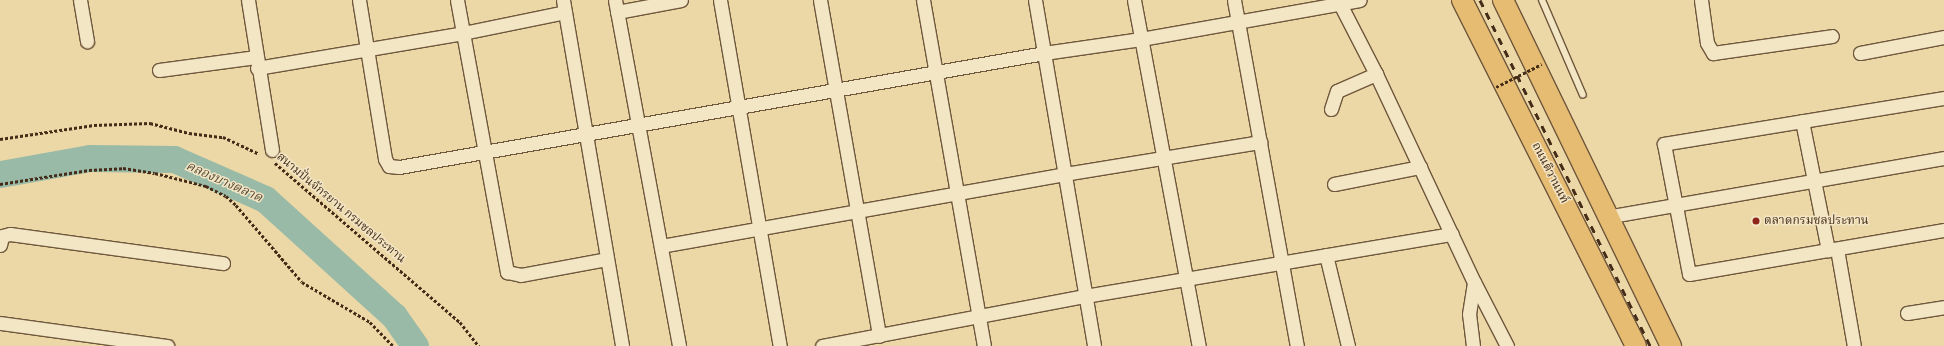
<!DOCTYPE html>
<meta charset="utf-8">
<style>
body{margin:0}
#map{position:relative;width:1944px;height:346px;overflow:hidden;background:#ecd8a6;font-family:"IM FELL Great Primer","Noto Serif Thai",serif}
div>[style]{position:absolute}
.river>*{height:27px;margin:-13.5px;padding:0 13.5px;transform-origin:13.5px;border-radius:13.5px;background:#99baa7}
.path>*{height:2.5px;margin-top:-1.25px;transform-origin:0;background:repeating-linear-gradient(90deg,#452c19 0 3px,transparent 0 5px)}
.roads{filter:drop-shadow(1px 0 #6f573c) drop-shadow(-1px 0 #6f573c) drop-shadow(0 1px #6f573c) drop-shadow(0 -1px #6f573c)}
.service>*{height:6px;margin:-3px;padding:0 3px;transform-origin:3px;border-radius:3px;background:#f3e6c5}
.minor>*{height:13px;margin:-6.5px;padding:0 6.5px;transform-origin:6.5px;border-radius:6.5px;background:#f3e6c5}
.primary>*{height:20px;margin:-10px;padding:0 10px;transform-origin:10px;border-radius:10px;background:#e6bc73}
.rail>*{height:3px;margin-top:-1.5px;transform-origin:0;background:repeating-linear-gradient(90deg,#452c19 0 7px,transparent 0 14px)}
.path-bridge>*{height:2.5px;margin-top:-1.25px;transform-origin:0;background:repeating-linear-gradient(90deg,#452c19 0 3px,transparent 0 5px)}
.dots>*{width:11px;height:11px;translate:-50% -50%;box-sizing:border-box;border:2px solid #f3e6c5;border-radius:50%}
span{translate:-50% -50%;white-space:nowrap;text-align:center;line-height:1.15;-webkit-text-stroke:3px #f3e6c5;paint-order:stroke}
.street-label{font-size:12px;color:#452c19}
.poi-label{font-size:12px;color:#452c19}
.left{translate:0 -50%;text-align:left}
.water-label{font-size:13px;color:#564835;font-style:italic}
</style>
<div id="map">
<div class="river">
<div style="left:0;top:174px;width:91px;rotate:-10.1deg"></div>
<div style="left:90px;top:158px;width:84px;rotate:0.7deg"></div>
<div style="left:174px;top:159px;width:99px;rotate:23.7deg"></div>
<div style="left:265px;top:199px;width:174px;rotate:42.2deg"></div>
<div style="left:394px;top:316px;width:37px;rotate:55deg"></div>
</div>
<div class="path">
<div style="left:0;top:139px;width:95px;rotate:-8.5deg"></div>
<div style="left:94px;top:125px;width:56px;rotate:-2deg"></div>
<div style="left:150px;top:123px;width:40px;rotate:14.4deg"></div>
<div style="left:189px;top:133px;width:34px;rotate:7deg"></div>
<div style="left:223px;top:137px;width:40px;rotate:25deg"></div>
<div style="left:275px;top:163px;width:244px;rotate:40.7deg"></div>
<div style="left:460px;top:322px;width:31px;rotate:52deg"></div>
<div style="left:0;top:184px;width:90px;rotate:-8.9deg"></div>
<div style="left:89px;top:170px;width:34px;rotate:-3deg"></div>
<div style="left:123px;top:168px;width:32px;rotate:9deg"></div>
<div style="left:155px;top:173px;width:53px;rotate:14.3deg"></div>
<div style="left:206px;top:186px;width:22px;rotate:27deg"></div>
<div style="left:226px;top:196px;width:13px;rotate:42deg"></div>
<div style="left:236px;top:205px;width:101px;rotate:49.4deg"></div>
<div style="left:302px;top:282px;width:79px;rotate:30.5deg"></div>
<div style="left:370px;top:322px;width:33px;rotate:46deg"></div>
</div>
<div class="roads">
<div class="service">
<div style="left:1542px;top:0;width:103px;rotate:66.7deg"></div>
</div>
<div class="minor">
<div style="left:80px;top:0;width:42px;rotate:80.3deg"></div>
<div style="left:248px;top:0;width:152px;rotate:80.9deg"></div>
<div style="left:359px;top:0;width:161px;rotate:80.7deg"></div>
<div style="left:385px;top:159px;width:8px;rotate:60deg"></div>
<div style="left:389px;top:166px;width:10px;rotate:6deg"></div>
<div style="left:399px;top:167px;width:655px;rotate:-10.02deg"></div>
<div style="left:1044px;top:53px;width:98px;rotate:-8.2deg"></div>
<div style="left:1141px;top:39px;width:222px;rotate:-10.1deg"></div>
<div style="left:457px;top:0;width:277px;rotate:79.6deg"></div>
<div style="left:507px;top:272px;width:14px;rotate:12deg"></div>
<div style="left:521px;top:275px;width:87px;rotate:-10.5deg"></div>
<div style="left:563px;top:0;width:351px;rotate:80.3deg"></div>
<div style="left:615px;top:0;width:352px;rotate:79.5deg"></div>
<div style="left:720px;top:0;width:351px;rotate:80.2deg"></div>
<div style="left:820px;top:0;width:341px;rotate:80deg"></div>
<div style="left:923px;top:0;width:351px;rotate:80deg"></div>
<div style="left:1035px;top:0;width:351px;rotate:80.3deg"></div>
<div style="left:1134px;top:0;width:352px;rotate:79.4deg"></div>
<div style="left:1234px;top:0;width:352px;rotate:79.7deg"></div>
<div style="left:1338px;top:0;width:83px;rotate:62.8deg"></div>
<div style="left:1376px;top:74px;width:230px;rotate:64.8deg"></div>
<div style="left:1474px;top:282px;width:72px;rotate:62.7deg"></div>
<div style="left:1701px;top:0;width:43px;rotate:82.1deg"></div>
<div style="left:1707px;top:43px;width:12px;rotate:59deg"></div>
<div style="left:1713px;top:53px;width:120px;rotate:-8.1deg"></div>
<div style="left:617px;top:12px;width:65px;rotate:-10.6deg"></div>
<div style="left:1860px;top:53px;width:86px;rotate:-10.8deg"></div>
<div style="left:257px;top:68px;width:209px;rotate:-9.6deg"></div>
<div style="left:463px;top:33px;width:104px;rotate:-11.6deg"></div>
<div style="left:159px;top:70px;width:98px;rotate:-7.6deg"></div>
<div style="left:1944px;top:98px;width:284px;rotate:170.7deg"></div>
<div style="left:1664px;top:144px;width:132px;rotate:79.1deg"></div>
<div style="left:1689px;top:274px;width:259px;rotate:-9.8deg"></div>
<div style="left:1331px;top:109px;width:19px;rotate:-72deg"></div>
<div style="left:1337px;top:91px;width:43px;rotate:-23.6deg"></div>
<div style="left:1802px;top:121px;width:132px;rotate:78.6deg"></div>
<div style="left:1334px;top:184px;width:88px;rotate:-11.2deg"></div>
<div style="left:1606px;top:217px;width:343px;rotate:-9.9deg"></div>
<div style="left:0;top:245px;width:9px;rotate:-77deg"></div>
<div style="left:2px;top:236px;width:8px;rotate:-14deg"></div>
<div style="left:10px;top:234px;width:215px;rotate:7.8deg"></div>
<div style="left:661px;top:246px;width:409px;rotate:-10.1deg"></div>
<div style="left:1064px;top:174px;width:199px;rotate:-9.3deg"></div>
<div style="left:1837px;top:249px;width:98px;rotate:80.1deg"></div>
<div style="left:1326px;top:255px;width:94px;rotate:76.4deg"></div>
<div style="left:1907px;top:313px;width:37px;rotate:-9deg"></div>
<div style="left:0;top:323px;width:169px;rotate:7.8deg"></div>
<div style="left:822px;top:346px;width:268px;rotate:-10.8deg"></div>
<div style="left:1085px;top:296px;width:372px;rotate:-9.6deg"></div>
<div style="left:1473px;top:346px;width:32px;rotate:-97deg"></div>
<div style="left:1469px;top:314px;width:32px;rotate:-81deg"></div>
</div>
<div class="primary">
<div style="left:1462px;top:0;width:387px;rotate:63.3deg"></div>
<div style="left:1503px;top:0;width:385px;rotate:64.1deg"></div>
</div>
</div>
<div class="rail">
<div style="left:1480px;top:0;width:386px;rotate:63.8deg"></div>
</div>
<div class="path-bridge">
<div style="left:1496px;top:87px;width:51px;rotate:-26.6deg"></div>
</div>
<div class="dots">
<div style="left:1756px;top:221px;background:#8f2418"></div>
</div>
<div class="street-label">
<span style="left:1550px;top:173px;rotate:63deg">ถนนติวานนท์</span>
<span style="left:341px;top:208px;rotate:40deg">สนามปั่นจักรยาน กรมชลประทาน</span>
</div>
<div class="poi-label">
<span class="left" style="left:1764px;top:221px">ตลาดกรมชลประทาน</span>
</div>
<div class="water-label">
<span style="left:224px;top:182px;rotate:24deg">คลองบางตลาด</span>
</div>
</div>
